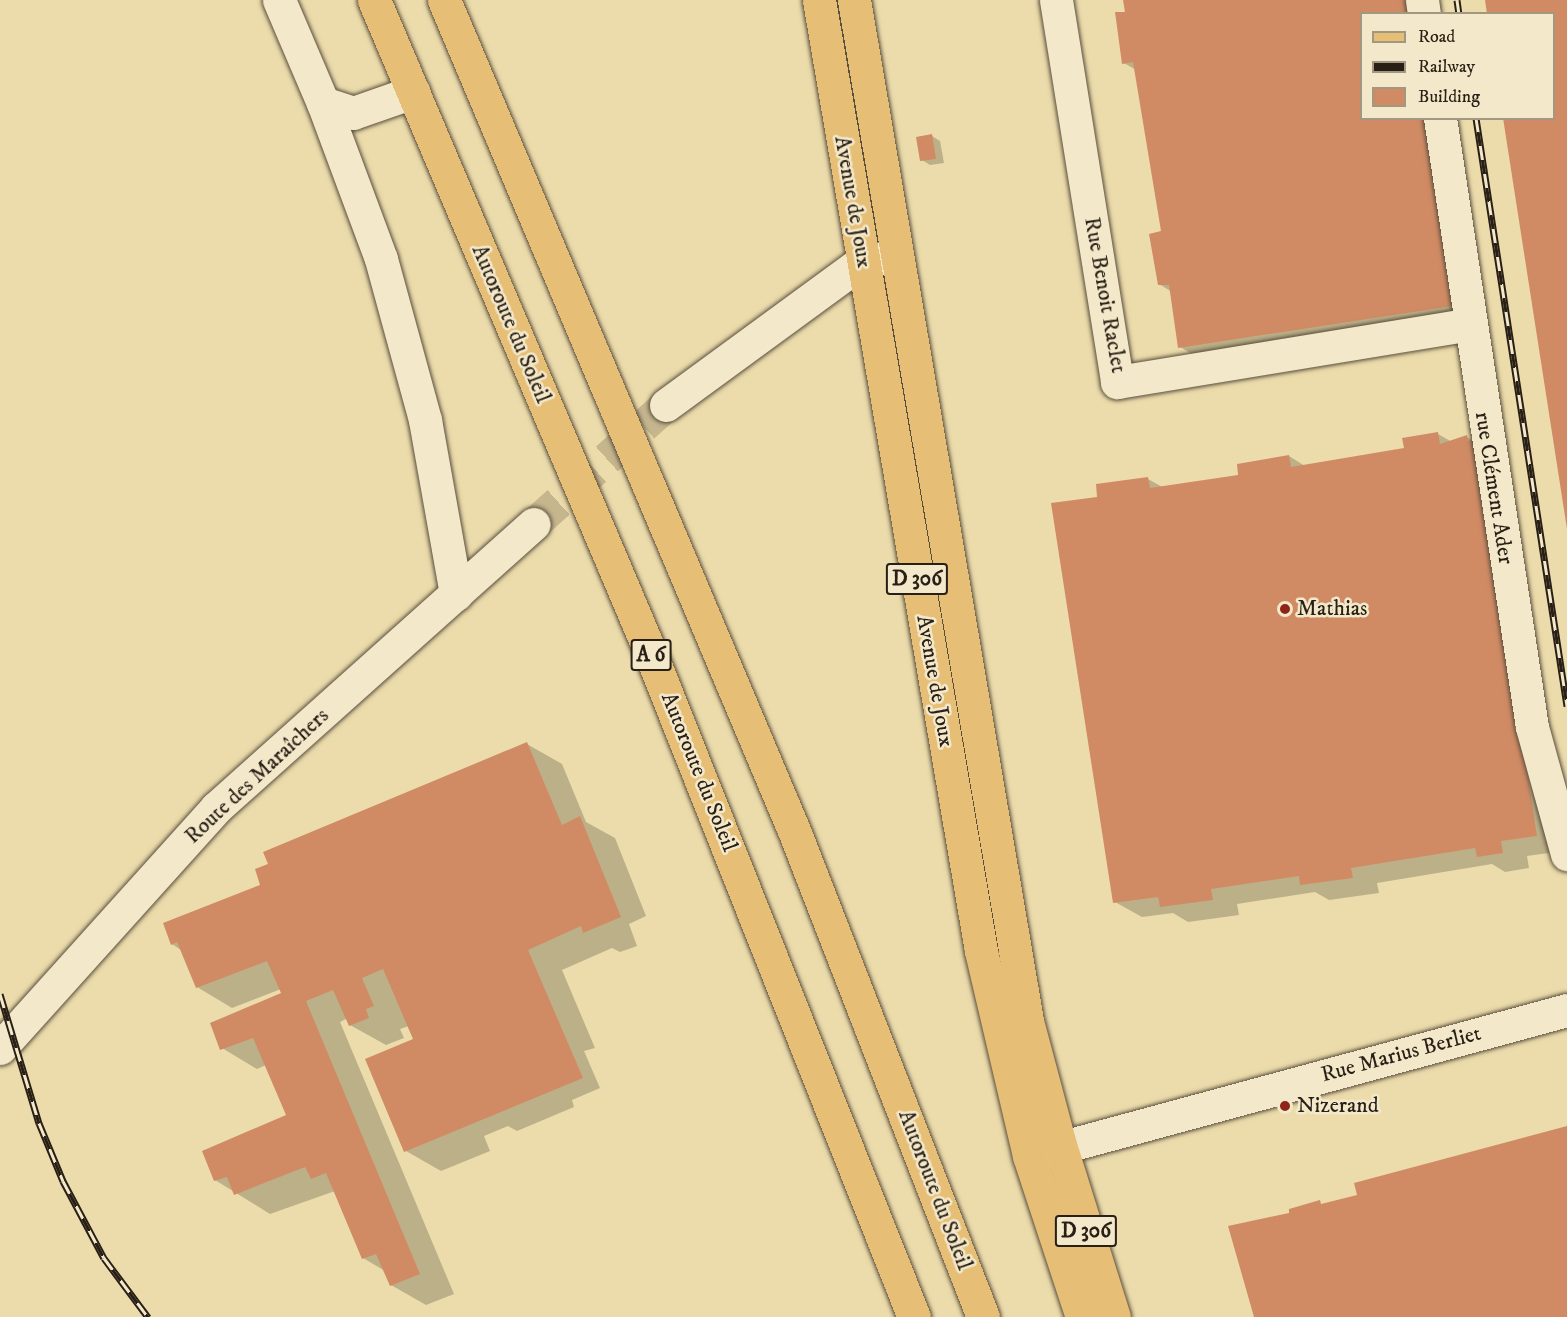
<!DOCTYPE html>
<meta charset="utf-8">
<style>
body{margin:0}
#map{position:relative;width:1567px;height:1317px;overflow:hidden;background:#ecdcac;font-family:"IM FELL DW Pica",serif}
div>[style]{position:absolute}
.shadow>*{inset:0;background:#0003}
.building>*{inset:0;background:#d08b65}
.minor-tunnel>*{height:33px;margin-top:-16.5px;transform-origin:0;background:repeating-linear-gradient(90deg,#c5b68e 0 33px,transparent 0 49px)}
.roads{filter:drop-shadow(0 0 2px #594e3c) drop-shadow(0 0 2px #594e3c)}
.minor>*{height:33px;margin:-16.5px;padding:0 16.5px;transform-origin:16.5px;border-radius:16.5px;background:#f3e8c9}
.major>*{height:33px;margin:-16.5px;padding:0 16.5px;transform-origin:16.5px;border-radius:16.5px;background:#e6be76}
.highway>*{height:33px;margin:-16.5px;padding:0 16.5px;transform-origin:16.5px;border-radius:16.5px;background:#e6be76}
.rail>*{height:7px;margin-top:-3.5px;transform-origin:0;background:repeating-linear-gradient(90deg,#f3e8c9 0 14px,#281f16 0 28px);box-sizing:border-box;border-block:2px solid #281f16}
.dots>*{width:16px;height:16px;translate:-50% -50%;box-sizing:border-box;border:3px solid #f3e8c9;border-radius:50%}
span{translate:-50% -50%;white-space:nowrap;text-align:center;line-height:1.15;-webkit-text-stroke:5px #f3e8c9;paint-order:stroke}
.shield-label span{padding:2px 4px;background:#f3e8c9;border:2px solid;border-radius:4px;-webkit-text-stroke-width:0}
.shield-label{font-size:21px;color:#281f16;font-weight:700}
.street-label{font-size:22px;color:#281f16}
.poi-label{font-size:22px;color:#281f16}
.left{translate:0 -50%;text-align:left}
.legend{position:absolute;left:1360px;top:12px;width:195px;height:108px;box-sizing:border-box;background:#f3e8c9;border:2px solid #a29881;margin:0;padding:8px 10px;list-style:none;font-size:18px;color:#281f16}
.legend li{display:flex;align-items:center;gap:12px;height:30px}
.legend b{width:30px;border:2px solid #a29881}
</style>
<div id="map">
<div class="shadow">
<div style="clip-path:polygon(1125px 0,1362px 14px,1362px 118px,1485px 318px,1215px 367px,1180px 347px,1172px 292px,1159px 284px,1163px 232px,1136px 70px,1124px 63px)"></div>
<div style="clip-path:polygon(1486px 0,1567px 0,1567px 518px,1554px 14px)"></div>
<div style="clip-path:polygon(932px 136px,940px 141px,944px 163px,930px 165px,922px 160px)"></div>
<div style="clip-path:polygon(1438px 434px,1452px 442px,1467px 437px,1474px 441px,1563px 851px,1527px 856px,1529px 868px,1505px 872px,1492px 864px,1377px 883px,1379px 893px,1329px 900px,1315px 892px,1237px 904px,1239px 915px,1188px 922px,1173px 913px,1142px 917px,1115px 902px,1099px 499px,1148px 479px,1164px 488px,1240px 476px,1289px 456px,1305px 466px,1406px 450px)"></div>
<div style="clip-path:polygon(527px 744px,562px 764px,586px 822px,615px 838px,646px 916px,629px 924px,637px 946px,620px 952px,612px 948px,562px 970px,595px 1048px,584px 1051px,600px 1088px,572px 1100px,574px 1107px,517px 1131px,508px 1126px,484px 1136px,490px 1151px,441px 1171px,406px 1151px,415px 1040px,409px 1026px,400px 1029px,404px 1038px,386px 1045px,350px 1025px,348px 1018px,340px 1022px,454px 1294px,426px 1305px,391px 1285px,385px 1271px,363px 1258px,335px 1191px,270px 1214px,215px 1180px,288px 1116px,266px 1065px,257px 1069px,222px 1048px,283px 994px,281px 989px,232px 1008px,197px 987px,181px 950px,172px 944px,262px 886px)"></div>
</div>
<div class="building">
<div style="clip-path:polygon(1123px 0,1411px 0,1413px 14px,1362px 14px,1362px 118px,1429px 118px,1459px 305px,1178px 348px,1169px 285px,1158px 285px,1149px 234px,1161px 231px,1133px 62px,1122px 64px,1115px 12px,1125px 12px)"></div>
<div style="clip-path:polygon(1485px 0,1567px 0,1567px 529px,1503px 118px,1554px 118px,1554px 14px,1487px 14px)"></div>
<div style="clip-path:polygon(932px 134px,936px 159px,920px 161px,916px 137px)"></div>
<div style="clip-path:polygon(1438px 432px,1440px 444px,1467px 435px,1468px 441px,1476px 439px,1537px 836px,1501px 841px,1503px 853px,1477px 857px,1475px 848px,1351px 868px,1353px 878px,1300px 885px,1299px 876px,1211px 889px,1213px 900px,1160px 907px,1158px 897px,1113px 903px,1051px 503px,1097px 497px,1096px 484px,1148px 477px,1150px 488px,1238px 475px,1237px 464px,1289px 455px,1291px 467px,1404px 448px,1402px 438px)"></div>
<div style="clip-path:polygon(527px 742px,562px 825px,580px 816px,621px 917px,583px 933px,581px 926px,528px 950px,583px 1078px,404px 1152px,365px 1059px,413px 1039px,383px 969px,362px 978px,374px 1006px,366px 1009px,369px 1018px,349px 1026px,333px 990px,306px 1001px,420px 1274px,390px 1286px,376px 1254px,362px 1259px,326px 1173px,311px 1179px,305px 1167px,234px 1195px,227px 1177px,214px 1181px,202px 1151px,286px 1115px,253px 1038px,220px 1050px,210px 1023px,281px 993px,267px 961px,196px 988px,177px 942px,171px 945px,163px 923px,260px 885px,255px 869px,268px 864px,263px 852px)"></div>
<div style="clip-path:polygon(1567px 1126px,1567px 1317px,1254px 1317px,1228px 1226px,1289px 1213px,1289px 1209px,1320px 1200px,1321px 1204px,1357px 1195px,1354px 1183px)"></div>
</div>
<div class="minor-tunnel">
<div style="left:534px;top:524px;width:178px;rotate:-42deg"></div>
</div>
<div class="roads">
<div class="minor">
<div style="left:279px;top:0;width:112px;rotate:66.9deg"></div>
<div style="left:323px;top:103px;width:166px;rotate:69.6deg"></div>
<div style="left:381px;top:259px;width:167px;rotate:74.7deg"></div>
<div style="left:425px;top:420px;width:177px;rotate:79.9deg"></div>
<div style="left:1056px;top:0;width:387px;rotate:80.9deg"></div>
<div style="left:1117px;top:382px;width:358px;rotate:-9.3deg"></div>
<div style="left:1422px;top:0;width:14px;rotate:82deg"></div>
<div style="left:323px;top:103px;width:32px;rotate:18deg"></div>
<div style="left:353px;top:113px;width:64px;rotate:-19.3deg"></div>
<div style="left:1440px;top:118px;width:616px;rotate:81.41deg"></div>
<div style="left:1532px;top:727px;width:132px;rotate:74.6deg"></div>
<div style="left:666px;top:405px;width:244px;rotate:-36.2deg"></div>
<div style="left:863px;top:261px;width:26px;rotate:-9deg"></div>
<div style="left:0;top:1048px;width:323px;rotate:-48deg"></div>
<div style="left:216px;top:808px;width:426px;rotate:-41.8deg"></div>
<div style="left:1033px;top:1155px;width:553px;rotate:-15.19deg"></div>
</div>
<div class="major">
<div style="left:819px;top:0;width:965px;rotate:80.33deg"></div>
<div style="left:981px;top:951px;width:211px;rotate:76.8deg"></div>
<div style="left:1029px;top:1156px;width:169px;rotate:71.8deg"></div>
<div style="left:854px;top:0;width:1036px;rotate:80.38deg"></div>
<div style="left:1027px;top:1021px;width:128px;rotate:75.1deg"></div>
<div style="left:1060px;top:1145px;width:180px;rotate:72.6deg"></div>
</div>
<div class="highway">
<div style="left:374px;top:0;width:697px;rotate:67.04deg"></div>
<div style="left:646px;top:642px;width:726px;rotate:68.35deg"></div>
<div style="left:444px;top:0;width:904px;rotate:67.15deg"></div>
<div style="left:795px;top:833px;width:519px;rotate:68.77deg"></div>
</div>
</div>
<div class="rail">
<div style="left:1457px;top:0;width:14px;rotate:82deg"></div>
<div style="left:1476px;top:118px;width:595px;rotate:81.2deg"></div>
<div style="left:0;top:994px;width:135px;rotate:73.2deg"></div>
<div style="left:39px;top:1123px;width:63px;rotate:67.5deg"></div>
<div style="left:63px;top:1181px;width:87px;rotate:62deg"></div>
<div style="left:104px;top:1258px;width:74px;rotate:53.3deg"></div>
</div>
<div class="dots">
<div style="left:1285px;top:609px;background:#8f2418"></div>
<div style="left:1285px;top:1106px;background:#8f2418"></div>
</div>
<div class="shield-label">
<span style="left:917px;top:579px">D 306</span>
<span style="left:651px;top:655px">A 6</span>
<span style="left:1086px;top:1231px">D 306</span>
</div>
<div class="street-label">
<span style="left:853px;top:202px;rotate:80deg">Avenue de Joux</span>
<span style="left:1105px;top:295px;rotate:80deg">Rue Benoit Raclet</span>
<span style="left:511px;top:324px;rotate:67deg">Autoroute du Soleil</span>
<span style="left:1494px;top:488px;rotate:81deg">rue Clément Ader</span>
<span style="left:935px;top:681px;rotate:80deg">Avenue de Joux</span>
<span style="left:699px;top:772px;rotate:68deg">Autoroute du Soleil</span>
<span style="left:257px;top:776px;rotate:-43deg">Route des Maraîchers</span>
<span style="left:1401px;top:1054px;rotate:-15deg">Rue Marius Berliet</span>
<span style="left:935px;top:1190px;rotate:69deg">Autoroute du Soleil</span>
</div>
<div class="poi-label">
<span class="left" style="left:1297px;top:609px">Mathias</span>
<span class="left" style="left:1297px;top:1106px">Nizerand</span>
</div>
<ul class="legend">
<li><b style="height:8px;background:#e6be76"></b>Road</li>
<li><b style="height:8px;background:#281f16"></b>Railway</li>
<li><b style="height:16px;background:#d08b65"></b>Building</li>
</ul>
</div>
